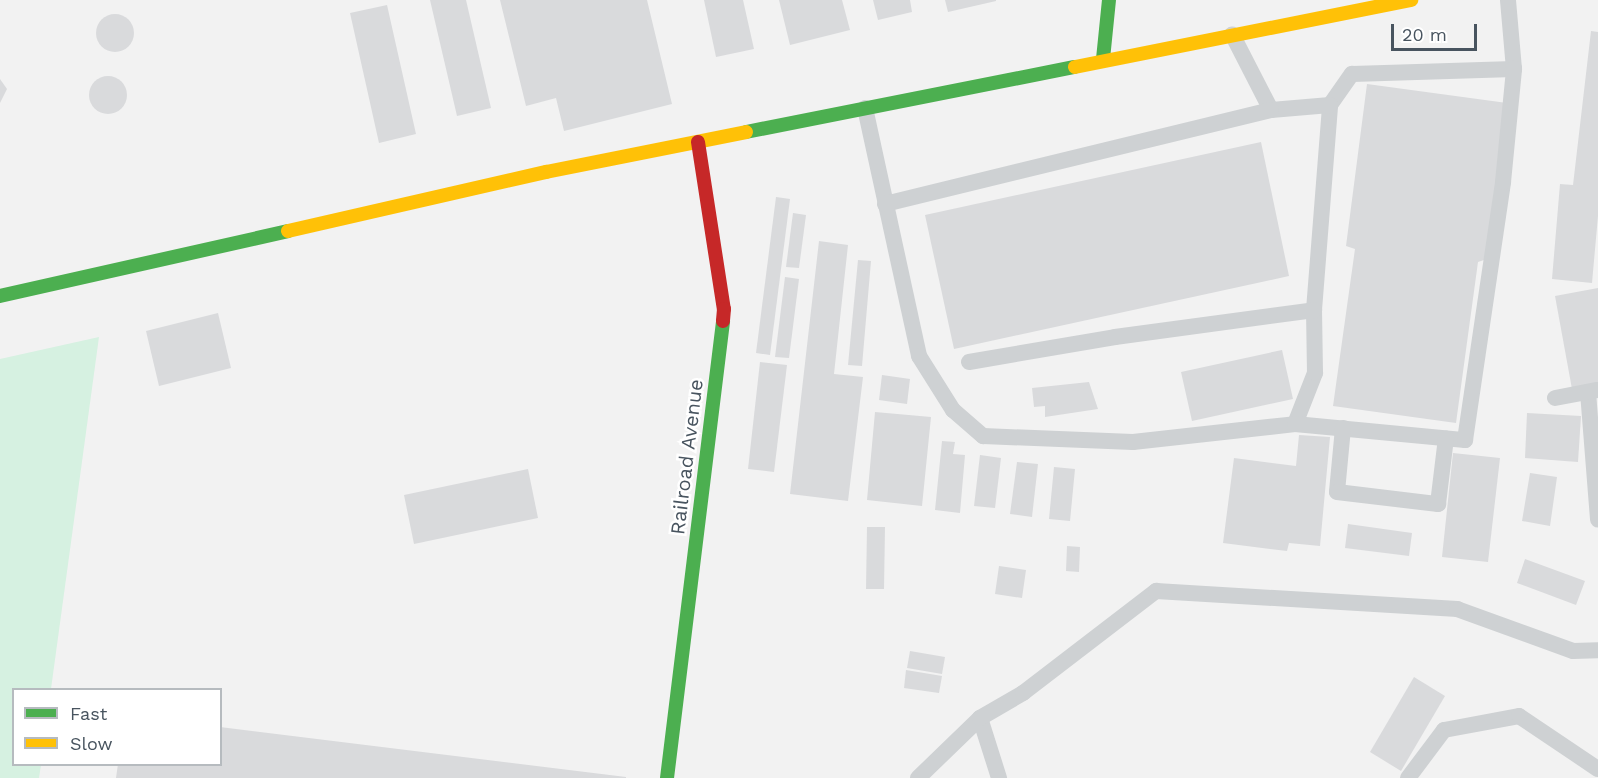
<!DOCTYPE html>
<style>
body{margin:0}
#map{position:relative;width:1598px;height:778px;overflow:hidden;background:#f2f2f2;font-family:"Work Sans",sans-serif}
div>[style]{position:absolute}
.green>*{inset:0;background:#d6f1e1}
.building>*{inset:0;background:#d9dadc}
.round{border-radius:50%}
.lane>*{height:16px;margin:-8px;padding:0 8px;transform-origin:8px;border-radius:8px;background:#ced1d3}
.fast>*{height:14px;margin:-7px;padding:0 7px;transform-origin:7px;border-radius:7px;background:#4caf50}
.slow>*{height:14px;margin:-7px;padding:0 7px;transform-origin:7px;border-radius:7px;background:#ffc107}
.jam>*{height:14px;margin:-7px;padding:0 7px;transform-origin:7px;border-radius:7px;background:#c62828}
span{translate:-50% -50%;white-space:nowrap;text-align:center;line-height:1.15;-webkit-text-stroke:5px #fff;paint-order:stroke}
.street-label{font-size:20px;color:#48545f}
.legend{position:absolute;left:12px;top:688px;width:210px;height:78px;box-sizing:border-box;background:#fff;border:2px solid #b6bbbf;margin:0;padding:8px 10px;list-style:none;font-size:18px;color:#48545f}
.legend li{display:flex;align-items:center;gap:12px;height:30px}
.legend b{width:30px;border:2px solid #b6bbbf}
.scale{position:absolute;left:1391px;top:24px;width:86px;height:27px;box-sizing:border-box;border:3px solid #48545f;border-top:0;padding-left:8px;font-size:18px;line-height:21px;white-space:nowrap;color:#48545f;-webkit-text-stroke:4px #fff;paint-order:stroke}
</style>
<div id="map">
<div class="green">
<div style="clip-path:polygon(99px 337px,51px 689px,14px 690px,14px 764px,41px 765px,39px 778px,0 778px,0 359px)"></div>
</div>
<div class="building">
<div style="clip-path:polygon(430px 0,466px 0,491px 108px,457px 116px)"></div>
<div style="clip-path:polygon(500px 0,647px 0,672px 104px,564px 131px,556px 98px,526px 106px)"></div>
<div style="clip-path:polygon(704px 0,743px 0,754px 49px,716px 57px)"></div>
<div style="clip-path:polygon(779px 0,842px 0,850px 30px,790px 45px)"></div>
<div style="clip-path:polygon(873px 0,910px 0,912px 12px,878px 20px)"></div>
<div style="clip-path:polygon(945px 0,996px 0,996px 1px,948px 12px)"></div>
<div style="clip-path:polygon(387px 5px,416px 134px,379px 143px,350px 13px)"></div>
<div class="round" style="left:96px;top:14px;width:38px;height:38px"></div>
<div style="clip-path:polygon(1591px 31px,1598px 32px,1598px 216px,1592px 283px,1552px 279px,1560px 184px,1573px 185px)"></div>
<div class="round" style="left:89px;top:76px;width:38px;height:38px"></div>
<div style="clip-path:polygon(0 79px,7px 89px,0 103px)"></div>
<div style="clip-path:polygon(1367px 84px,1507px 103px,1487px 259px,1478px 262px,1456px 423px,1333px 406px,1355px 249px,1346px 246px)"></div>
<div style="clip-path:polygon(1261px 142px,1289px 276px,954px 349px,925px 215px)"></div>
<div style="clip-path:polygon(776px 197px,790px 199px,770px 355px,756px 353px)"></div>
<div style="clip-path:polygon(793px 213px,806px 215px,799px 268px,786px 267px)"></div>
<div style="clip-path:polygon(819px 241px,848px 245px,834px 374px,863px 377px,848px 501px,790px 494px)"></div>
<div style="clip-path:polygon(858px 260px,871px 261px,862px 366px,848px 365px)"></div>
<div style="clip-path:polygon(785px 277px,799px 279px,789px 358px,775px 357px)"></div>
<div style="clip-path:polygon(1598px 288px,1598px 385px,1572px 389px,1555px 296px)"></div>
<div style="clip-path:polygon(218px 313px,231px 368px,159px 386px,146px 331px)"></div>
<div style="clip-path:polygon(1282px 350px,1293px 399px,1192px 421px,1181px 372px)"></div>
<div style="clip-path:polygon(760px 362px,787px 365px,774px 472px,748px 469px)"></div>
<div style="clip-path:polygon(882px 375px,910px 379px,907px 404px,879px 400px)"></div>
<div style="clip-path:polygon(1089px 382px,1098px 409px,1045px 417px,1045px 406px,1034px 407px,1032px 388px)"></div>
<div style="clip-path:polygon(875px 412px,931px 417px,922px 506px,867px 500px)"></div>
<div style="clip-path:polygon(1527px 413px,1581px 416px,1578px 462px,1525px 458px)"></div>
<div style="clip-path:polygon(1299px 435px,1330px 437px,1320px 546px,1289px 543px,1287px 551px,1223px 543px,1234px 458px,1296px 466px)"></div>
<div style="clip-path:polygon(942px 441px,955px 442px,953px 454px,965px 455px,960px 513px,935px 510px)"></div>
<div style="clip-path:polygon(1453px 453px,1500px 458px,1488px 562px,1442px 557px)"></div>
<div style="clip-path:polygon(980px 455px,1001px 458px,995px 508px,974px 506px)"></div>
<div style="clip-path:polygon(1017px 462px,1038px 464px,1032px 517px,1010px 514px)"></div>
<div style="clip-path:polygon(1054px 467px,1075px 469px,1070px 521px,1049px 519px)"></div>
<div style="clip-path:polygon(528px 469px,538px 518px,414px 544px,404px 495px)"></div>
<div style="clip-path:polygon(1530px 473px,1557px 477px,1550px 526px,1522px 521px)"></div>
<div style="clip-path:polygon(1348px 524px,1412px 533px,1409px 556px,1345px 548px)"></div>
<div style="clip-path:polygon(867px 527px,885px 527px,884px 589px,866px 589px)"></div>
<div style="clip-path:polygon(1067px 546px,1080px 547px,1079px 572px,1066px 571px)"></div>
<div style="clip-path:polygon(1525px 559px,1585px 581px,1576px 605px,1517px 583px)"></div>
<div style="clip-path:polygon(999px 566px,1026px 570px,1022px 598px,995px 594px)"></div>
<div style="clip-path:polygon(910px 651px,945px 657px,942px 674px,907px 668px)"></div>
<div style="clip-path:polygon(906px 670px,942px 676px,939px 693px,904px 688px)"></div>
<div style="clip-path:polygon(1414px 677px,1445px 696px,1401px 771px,1370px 752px)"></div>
<div style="clip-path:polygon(220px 727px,626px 777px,626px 778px,116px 778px,118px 764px,220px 764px)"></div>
</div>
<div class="lane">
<div style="left:1330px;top:105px;width:38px;rotate:-55deg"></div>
<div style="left:1352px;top:74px;width:162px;rotate:-1.8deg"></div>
<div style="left:1514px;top:69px;width:69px;rotate:-95deg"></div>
<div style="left:865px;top:108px;width:254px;rotate:77.7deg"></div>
<div style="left:919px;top:356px;width:64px;rotate:57.8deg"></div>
<div style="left:953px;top:410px;width:40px;rotate:41deg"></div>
<div style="left:983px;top:436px;width:150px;rotate:2.3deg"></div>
<div style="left:1133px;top:442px;width:163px;rotate:-6.3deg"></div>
<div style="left:1295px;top:424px;width:55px;rotate:-68.6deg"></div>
<div style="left:1315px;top:373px;width:63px;rotate:-90.9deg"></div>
<div style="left:1314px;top:310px;width:206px;rotate:-85.5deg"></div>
<div style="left:1330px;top:105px;width:59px;rotate:175.2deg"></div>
<div style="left:1271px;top:110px;width:85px;rotate:-117.2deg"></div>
<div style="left:885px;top:204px;width:397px;rotate:-13.7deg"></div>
<div style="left:969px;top:362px;width:148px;rotate:-9.7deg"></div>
<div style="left:1115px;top:337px;width:201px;rotate:-7.7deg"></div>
<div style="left:1588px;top:392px;width:128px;rotate:85.5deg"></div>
<div style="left:1555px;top:398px;width:43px;rotate:-10.8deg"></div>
<div style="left:1295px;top:424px;width:171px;rotate:5.4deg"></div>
<div style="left:1465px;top:440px;width:261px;rotate:-81.6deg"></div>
<div style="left:1503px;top:182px;width:114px;rotate:-84.4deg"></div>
<div style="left:1343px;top:428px;width:64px;rotate:95.4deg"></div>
<div style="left:1337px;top:492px;width:102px;rotate:6.8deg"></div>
<div style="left:1438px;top:504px;width:66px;rotate:-83.1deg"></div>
<div style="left:980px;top:718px;width:63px;rotate:72.4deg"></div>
<div style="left:918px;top:778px;width:86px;rotate:-44.1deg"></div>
<div style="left:980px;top:718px;width:50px;rotate:-30.2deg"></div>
<div style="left:1023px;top:693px;width:168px;rotate:-37.5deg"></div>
<div style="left:1156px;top:591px;width:302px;rotate:3.4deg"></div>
<div style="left:1457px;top:609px;width:123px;rotate:19.9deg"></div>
<div style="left:1573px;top:651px;width:25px;rotate:-2deg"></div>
<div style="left:1408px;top:778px;width:60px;rotate:-53.1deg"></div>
<div style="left:1444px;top:730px;width:76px;rotate:-10.6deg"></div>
<div style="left:1519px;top:716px;width:95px;rotate:33.9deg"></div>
</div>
<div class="fast">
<div style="left:1103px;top:59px;width:59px;rotate:-84.2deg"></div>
<div style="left:746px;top:132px;width:335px;rotate:-11.2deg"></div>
<div style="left:0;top:296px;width:295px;rotate:-12.7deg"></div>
<div style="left:667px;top:778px;width:460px;rotate:-83deg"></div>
</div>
<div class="slow">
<div style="left:1075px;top:67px;width:343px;rotate:-11.3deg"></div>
<div style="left:288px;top:231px;width:265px;rotate:-12.9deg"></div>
<div style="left:546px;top:172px;width:204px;rotate:-11.3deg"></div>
</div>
<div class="jam">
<div style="left:698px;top:142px;width:169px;rotate:81.2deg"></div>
<div style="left:724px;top:309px;width:12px;rotate:95deg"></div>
</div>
<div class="street-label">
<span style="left:687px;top:457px;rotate:-83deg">Railroad Avenue</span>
</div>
<ul class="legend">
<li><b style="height:8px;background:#4caf50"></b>Fast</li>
<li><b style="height:8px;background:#ffc107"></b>Slow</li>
</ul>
<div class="scale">20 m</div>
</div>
